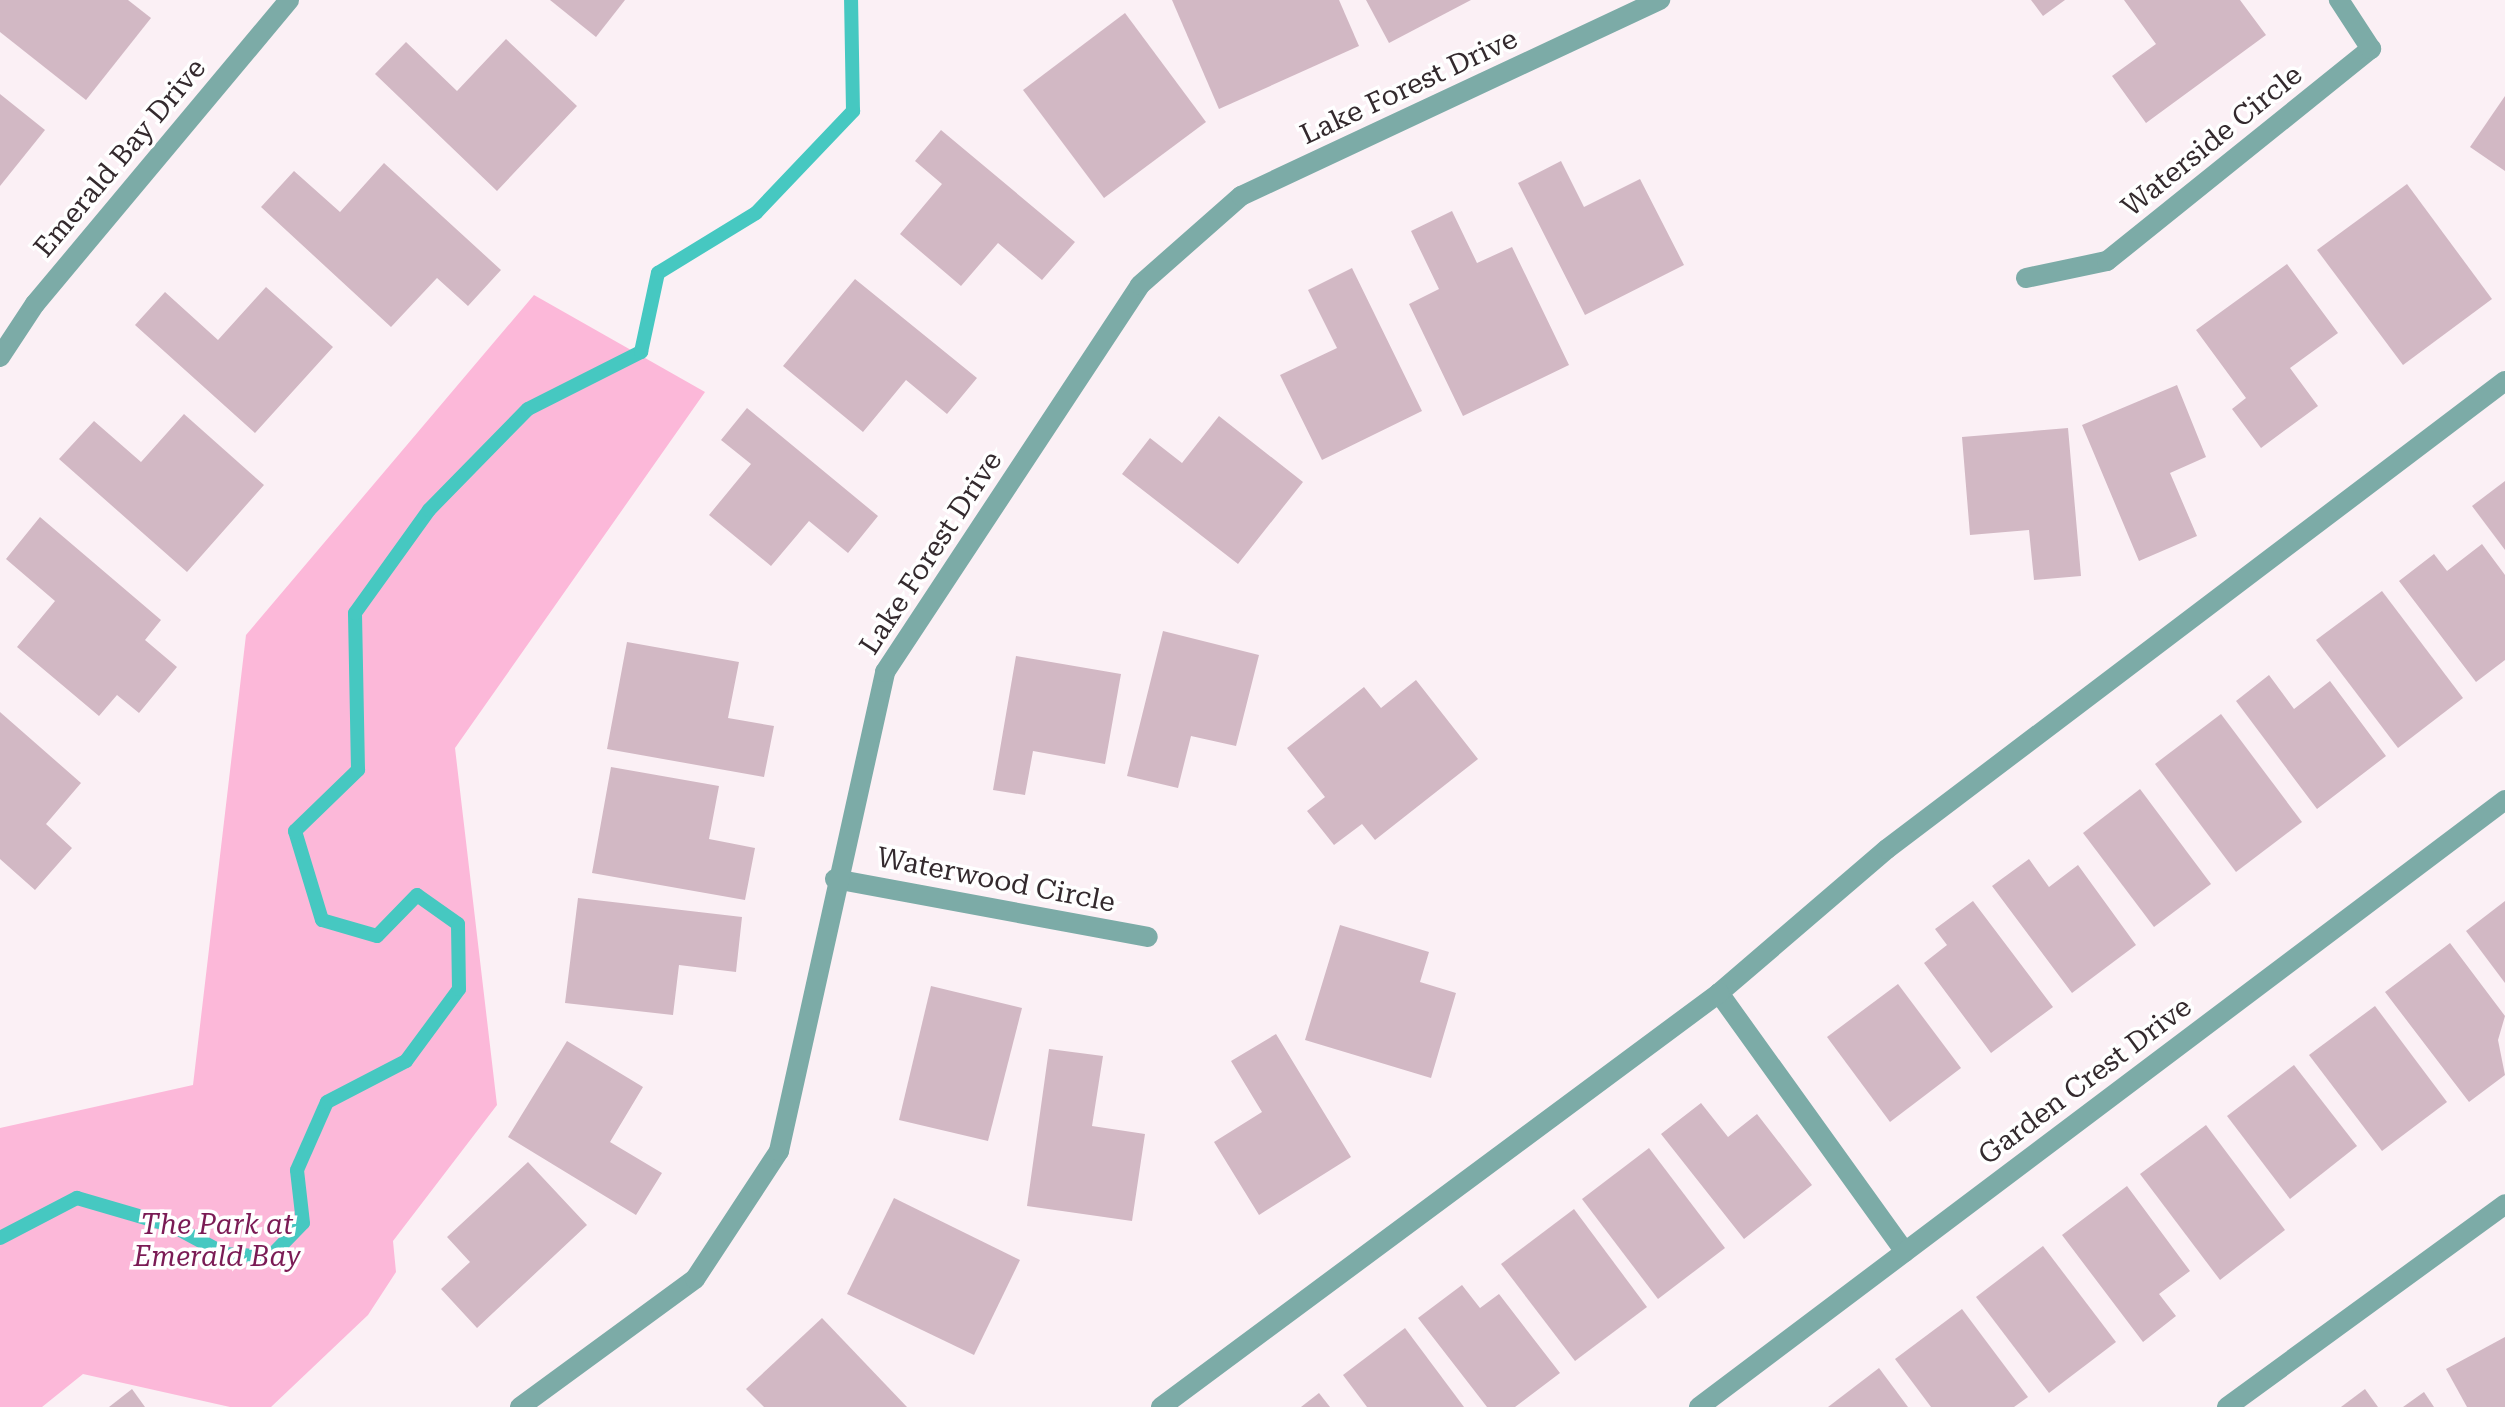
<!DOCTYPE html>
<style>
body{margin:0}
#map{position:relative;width:2505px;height:1407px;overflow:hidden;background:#fbf0f5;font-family:"Roboto Serif",serif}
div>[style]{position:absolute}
.green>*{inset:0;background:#fcb8d9}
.stream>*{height:14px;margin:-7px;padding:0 7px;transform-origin:7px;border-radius:7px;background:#46c8c1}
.building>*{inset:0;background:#d2b8c4}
.service>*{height:20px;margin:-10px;padding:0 10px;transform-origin:10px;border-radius:10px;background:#7caba7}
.minor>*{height:20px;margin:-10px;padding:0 10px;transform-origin:10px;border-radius:10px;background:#7caba7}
span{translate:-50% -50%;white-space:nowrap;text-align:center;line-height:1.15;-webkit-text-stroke:7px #fff;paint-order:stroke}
.street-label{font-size:28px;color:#342a2e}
.park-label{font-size:28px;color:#7b1b55;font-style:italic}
</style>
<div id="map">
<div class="green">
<div style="clip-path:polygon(534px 295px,705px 392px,455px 748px,497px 1105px,393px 1241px,396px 1272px,368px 1315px,271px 1407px,230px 1407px,83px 1374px,42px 1407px,0 1407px,0 1128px,193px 1085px,246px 635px)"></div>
</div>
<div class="stream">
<div style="left:0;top:1238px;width:87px;rotate:-27.5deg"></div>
<div style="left:77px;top:1198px;width:100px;rotate:16.3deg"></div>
<div style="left:173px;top:1226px;width:59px;rotate:28.3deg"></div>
<div style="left:225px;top:1254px;width:45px;rotate:3.8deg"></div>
<div style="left:270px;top:1257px;width:47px;rotate:-45.9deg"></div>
<div style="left:303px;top:1223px;width:53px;rotate:-96.5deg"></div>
<div style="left:297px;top:1170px;width:74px;rotate:-66.2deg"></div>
<div style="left:327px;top:1102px;width:89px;rotate:-27.4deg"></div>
<div style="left:406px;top:1061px;width:89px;rotate:-53.6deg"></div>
<div style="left:459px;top:989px;width:65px;rotate:-90.9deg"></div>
<div style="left:458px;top:924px;width:50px;rotate:-144.7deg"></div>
<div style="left:417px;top:895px;width:57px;rotate:134.3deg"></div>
<div style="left:377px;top:936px;width:57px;rotate:-163.8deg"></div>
<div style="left:322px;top:920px;width:93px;rotate:-106.9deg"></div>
<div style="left:295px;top:831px;width:88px;rotate:-44.1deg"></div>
<div style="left:358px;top:770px;width:157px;rotate:-91.1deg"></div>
<div style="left:355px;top:613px;width:127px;rotate:-54.3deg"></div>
<div style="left:429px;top:510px;width:141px;rotate:-45.6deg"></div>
<div style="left:528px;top:409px;width:127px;rotate:-26.8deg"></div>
<div style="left:641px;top:352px;width:81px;rotate:-77.9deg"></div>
<div style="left:658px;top:273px;width:115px;rotate:-31.5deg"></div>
<div style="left:756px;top:213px;width:141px;rotate:-46.4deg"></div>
<div style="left:853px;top:111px;width:111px;rotate:-91deg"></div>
</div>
<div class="building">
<div style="clip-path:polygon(0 0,128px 0,151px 18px,86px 100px,0 32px)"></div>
<div style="clip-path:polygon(550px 0,625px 0,596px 37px)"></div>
<div style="clip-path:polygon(1172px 0,1339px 0,1359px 46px,1219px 109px)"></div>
<div style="clip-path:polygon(1366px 0,1471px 0,1389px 43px)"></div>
<div style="clip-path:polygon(2031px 0,2065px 0,2043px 16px)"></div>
<div style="clip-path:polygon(2124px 0,2240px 0,2266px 35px,2146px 123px,2112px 76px,2156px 44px)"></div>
<div style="clip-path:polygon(1125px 13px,1206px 122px,1104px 198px,1023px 90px)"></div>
<div style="clip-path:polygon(506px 39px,577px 106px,497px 191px,375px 74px,406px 42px,457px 91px)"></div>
<div style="clip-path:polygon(0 94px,45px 130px,0 186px)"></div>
<div style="clip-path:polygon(2505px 96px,2505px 171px,2470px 147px)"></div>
<div style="clip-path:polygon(941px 130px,1075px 242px,1042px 280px,998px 243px,961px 286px,900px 234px,942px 184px,915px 161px)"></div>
<div style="clip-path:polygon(1561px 161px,1584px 207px,1640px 179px,1684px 265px,1585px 315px,1518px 183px)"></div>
<div style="clip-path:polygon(384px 163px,501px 270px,468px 306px,437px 278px,391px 327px,261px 207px,294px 171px,340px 212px)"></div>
<div style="clip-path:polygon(2407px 184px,2492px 299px,2403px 365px,2317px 250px)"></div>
<div style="clip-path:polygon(1452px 211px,1477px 263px,1512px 247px,1569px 365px,1463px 416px,1409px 304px,1439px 289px,1411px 231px)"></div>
<div style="clip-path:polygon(2287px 264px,2338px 333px,2290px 368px,2318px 406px,2261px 448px,2232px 409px,2246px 398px,2196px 330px)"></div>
<div style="clip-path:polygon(1352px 268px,1422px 411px,1322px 460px,1280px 375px,1337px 348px,1308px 290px)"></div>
<div style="clip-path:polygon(855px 279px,977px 378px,947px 414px,906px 380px,863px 432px,783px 366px)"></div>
<div style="clip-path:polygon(266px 287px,333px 347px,255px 433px,135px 325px,165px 292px,218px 340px)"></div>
<div style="clip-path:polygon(2177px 385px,2206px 457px,2170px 473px,2197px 536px,2139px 561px,2082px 425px)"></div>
<div style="clip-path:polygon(747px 408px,878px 516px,848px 553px,809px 521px,771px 566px,709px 515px,751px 464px,721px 440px)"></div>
<div style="clip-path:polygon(184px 414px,264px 485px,187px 572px,59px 459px,94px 421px,141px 462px)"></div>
<div style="clip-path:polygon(1219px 416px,1303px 482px,1238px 564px,1122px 474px,1150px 438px,1182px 463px)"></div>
<div style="clip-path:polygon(2068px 428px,2081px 576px,2034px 580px,2029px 530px,1970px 535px,1962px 437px)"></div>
<div style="clip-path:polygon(2505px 481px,2505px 550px,2472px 506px)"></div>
<div style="clip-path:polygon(40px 517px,161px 620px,145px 640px,177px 667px,139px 713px,117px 695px,99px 716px,17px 647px,55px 601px,6px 559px)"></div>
<div style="clip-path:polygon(2482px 544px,2505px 575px,2505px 660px,2476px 682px,2399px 581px,2434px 554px,2447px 571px)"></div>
<div style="clip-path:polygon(2382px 591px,2463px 698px,2398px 748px,2316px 640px)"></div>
<div style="clip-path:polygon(1163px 631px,1259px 655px,1236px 746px,1191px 736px,1178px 788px,1127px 776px)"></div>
<div style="clip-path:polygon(627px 642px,739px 662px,728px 718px,774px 726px,764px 777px,607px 749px)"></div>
<div style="clip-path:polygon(1016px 656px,1121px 674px,1105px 764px,1033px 751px,1025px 795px,993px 790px)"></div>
<div style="clip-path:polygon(2269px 675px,2294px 709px,2330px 681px,2386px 756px,2317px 809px,2236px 701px)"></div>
<div style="clip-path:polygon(1416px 680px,1478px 759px,1375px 840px,1362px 824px,1334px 845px,1307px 811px,1325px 797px,1287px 748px,1364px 687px,1381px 708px)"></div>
<div style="clip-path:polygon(0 712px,81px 783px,46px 824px,72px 848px,35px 890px,0 859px)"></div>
<div style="clip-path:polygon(2221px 714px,2302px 822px,2236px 872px,2155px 764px)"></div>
<div style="clip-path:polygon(611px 767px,719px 786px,709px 839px,755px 848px,745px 900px,592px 873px)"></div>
<div style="clip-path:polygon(2140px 789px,2211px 884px,2154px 927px,2083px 833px)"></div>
<div style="clip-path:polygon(2029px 859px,2049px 887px,2078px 865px,2136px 945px,2072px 993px,1992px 886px)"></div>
<div style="clip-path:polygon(578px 898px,742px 917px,736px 972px,679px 965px,673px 1015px,565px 1003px)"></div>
<div style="clip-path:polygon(1973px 901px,2053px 1007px,1991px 1053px,1924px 963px,1947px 945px,1935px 929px)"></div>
<div style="clip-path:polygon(2505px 901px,2505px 983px,2466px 931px)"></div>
<div style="clip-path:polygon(1340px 925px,1429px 952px,1420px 982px,1456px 993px,1431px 1078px,1305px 1040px)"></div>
<div style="clip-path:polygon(2450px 943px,2505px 1016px,2498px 1040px,2505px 1075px,2469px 1102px,2385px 992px)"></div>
<div style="clip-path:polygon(1898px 984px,1961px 1068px,1890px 1122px,1827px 1037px)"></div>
<div style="clip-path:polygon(931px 986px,1022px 1008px,988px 1141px,899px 1120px)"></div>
<div style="clip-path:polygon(2375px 1006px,2447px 1102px,2382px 1151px,2309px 1055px)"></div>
<div style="clip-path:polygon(1276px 1034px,1351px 1157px,1259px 1215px,1214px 1142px,1262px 1112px,1231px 1061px)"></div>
<div style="clip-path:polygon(567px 1041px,643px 1087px,610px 1142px,662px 1173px,636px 1215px,508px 1137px)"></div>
<div style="clip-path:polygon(1049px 1049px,1103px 1056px,1092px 1126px,1145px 1134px,1132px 1221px,1027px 1206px)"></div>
<div style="clip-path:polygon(2294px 1065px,2357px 1146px,2290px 1199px,2227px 1116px)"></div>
<div style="clip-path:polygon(1701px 1103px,1728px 1137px,1757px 1114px,1812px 1185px,1744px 1239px,1661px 1134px)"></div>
<div style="clip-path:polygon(2206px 1125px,2285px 1230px,2220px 1280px,2140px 1174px)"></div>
<div style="clip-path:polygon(1649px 1148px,1725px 1248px,1658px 1299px,1582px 1199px)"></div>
<div style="clip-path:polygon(528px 1162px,587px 1225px,477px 1328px,441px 1289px,470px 1262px,447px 1237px)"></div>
<div style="clip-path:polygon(2127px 1186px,2190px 1271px,2159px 1294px,2176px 1316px,2143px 1342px,2062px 1235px)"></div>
<div style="clip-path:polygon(894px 1198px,1020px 1260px,974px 1355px,847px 1294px)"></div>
<div style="clip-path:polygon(1574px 1209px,1647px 1307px,1575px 1361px,1501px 1264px)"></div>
<div style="clip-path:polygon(2043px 1246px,2116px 1342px,2049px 1393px,1976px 1297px)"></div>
<div style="clip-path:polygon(1462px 1285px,1480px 1308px,1499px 1294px,1560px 1373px,1515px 1407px,1487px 1407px,1418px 1318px)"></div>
<div style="clip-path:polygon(1962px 1309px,2028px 1397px,2014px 1407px,1931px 1407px,1895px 1359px)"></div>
<div style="clip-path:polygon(822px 1318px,907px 1407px,764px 1407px,746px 1389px)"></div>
<div style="clip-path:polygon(1405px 1328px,1464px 1407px,1367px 1407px,1343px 1375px)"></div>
<div style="clip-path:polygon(2505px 1337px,2505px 1407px,2467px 1407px,2446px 1369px)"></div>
<div style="clip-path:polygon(1879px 1368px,1908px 1407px,1828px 1407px)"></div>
<div style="clip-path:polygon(132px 1389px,145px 1407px,109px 1407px)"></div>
<div style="clip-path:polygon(2365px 1389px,2378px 1407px,2341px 1407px)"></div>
<div style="clip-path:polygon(2424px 1392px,2434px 1407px,2403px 1407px)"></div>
<div style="clip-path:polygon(1319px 1393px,1330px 1407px,1301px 1407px)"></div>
</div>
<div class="service">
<div style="left:1905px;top:1252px;width:319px;rotate:-125.7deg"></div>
<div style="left:1719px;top:993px;width:221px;rotate:-40.6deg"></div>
<div style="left:1887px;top:849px;width:775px;rotate:-37.14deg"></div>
<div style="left:1161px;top:1407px;width:695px;rotate:-36.57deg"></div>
<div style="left:2227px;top:1407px;width:344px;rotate:-36.1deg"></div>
</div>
<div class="minor">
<div style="left:2026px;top:278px;width:83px;rotate:-11.9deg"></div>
<div style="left:2107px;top:261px;width:339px;rotate:-38.8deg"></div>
<div style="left:2371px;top:49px;width:59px;rotate:-123.1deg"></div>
<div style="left:0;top:357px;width:64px;rotate:-56.6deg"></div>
<div style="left:35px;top:304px;width:396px;rotate:-50.1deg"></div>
<div style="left:835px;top:879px;width:318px;rotate:10.5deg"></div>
<div style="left:520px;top:1407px;width:217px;rotate:-36.2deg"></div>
<div style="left:695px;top:1279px;width:153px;rotate:-56.7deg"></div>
<div style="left:779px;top:1151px;width:491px;rotate:-77.5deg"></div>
<div style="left:885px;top:672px;width:463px;rotate:-56.6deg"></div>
<div style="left:1140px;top:285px;width:135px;rotate:-41.4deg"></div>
<div style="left:1241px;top:196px;width:463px;rotate:-25.1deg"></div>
<div style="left:1699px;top:1407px;width:1009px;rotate:-36.98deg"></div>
</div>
<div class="street-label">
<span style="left:1409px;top:87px;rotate:-25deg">Lake Forest Drive</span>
<span style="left:2212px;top:141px;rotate:-39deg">Waterside Circle</span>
<span style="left:120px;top:158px;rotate:-50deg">Emerald Bay Drive</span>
<span style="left:931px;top:553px;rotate:-57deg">Lake Forest Drive</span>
<span style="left:996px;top:880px;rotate:11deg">Waterwood Circle</span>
<span style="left:2085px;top:1081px;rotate:-37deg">Garden Crest Drive</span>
</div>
<div class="park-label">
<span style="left:217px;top:1241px">The Park at<br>Emerald Bay</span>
</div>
</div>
